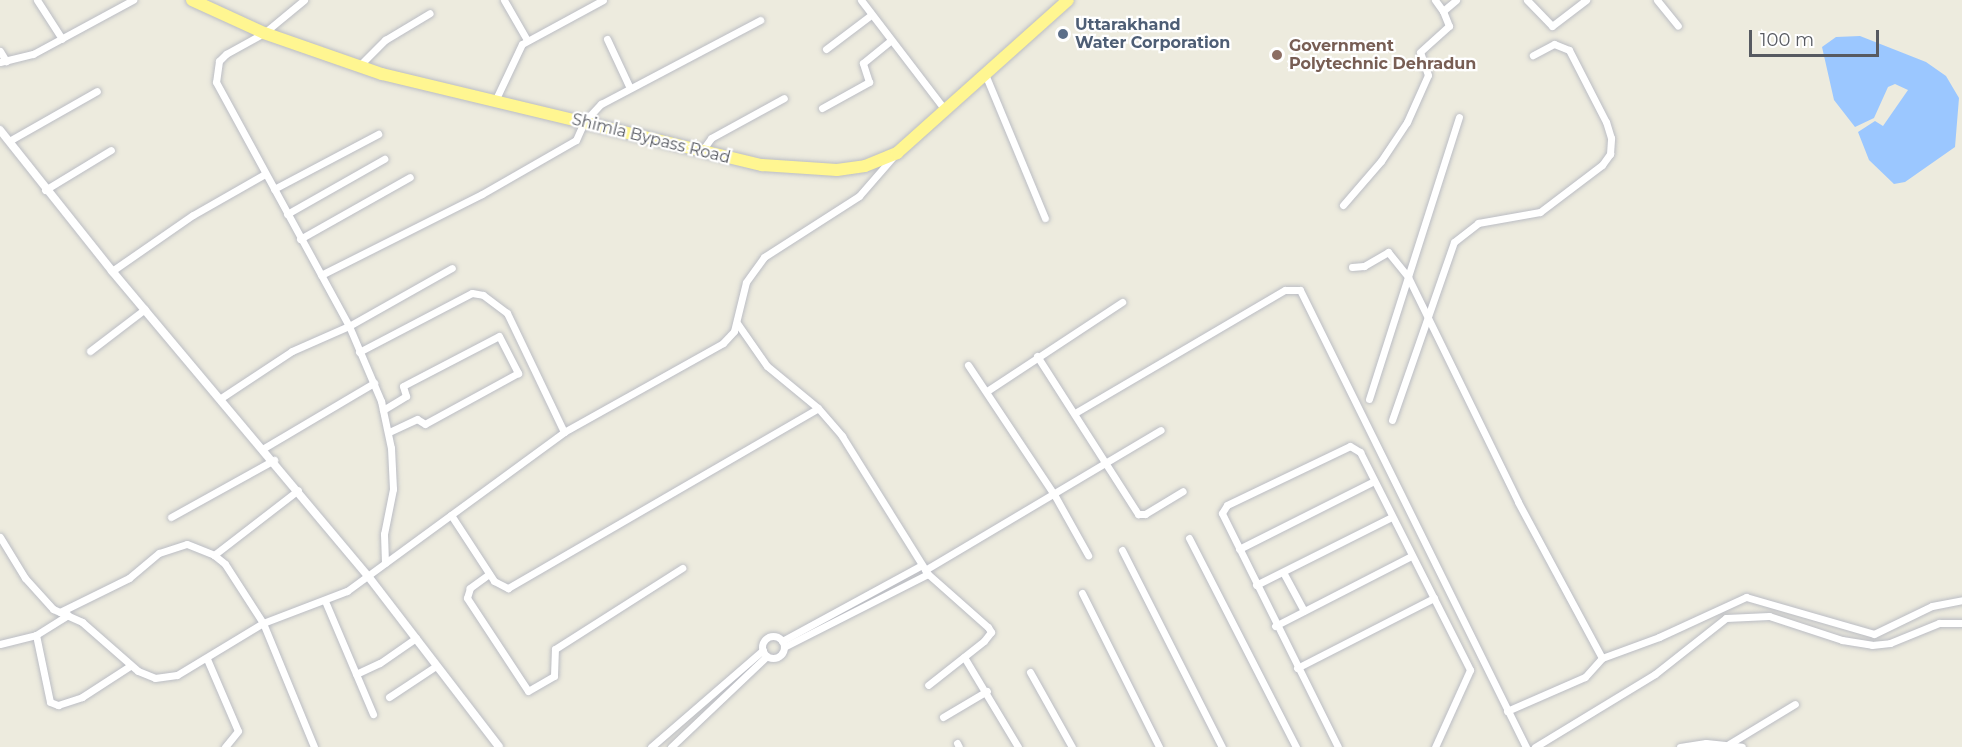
<!DOCTYPE html>
<style>
body{margin:0}
#map{position:relative;width:1962px;height:747px;overflow:hidden;background:#edebde;font-family:Montserrat,sans-serif}
div>[style]{position:absolute}
.water>*{inset:0;background:#9bc7ff}
.roads{filter:drop-shadow(0 0 2px #bbbdc4) drop-shadow(0 0 2px #bbbdc4)}
.minor>*{height:7px;margin:-3.5px;padding:0 3.5px;transform-origin:3.5px;border-radius:3.5px;background:#fff}
.minor>.ring{margin:-3.5px;padding:0;box-sizing:content-box;background:none;border:7px solid #fff;border-radius:50%}
.tertiary>*{height:8px;margin:-4px;padding:0 4px;transform-origin:4px;border-radius:4px;background:#fff}
.trunk>*{height:12px;margin:-6px;padding:0 6px;transform-origin:6px;border-radius:6px;background:#fff691}
.dots>*{width:16px;height:16px;translate:-50% -50%;box-sizing:border-box;border:3px solid #fff;border-radius:50%}
span{translate:-50% -50%;white-space:nowrap;text-align:center;line-height:1.15;-webkit-text-stroke:4.5px #fff;paint-order:stroke}
.service-label{font-size:16px;color:#4e5e75;font-weight:700}
.left{translate:0 -50%;text-align:left}
.education-label{font-size:16px;color:#785e54;font-weight:700}
.street-label{font-size:16px;color:#575a61}
.scale{position:absolute;left:1749px;top:30px;width:130px;height:27px;box-sizing:border-box;border:3px solid #575a61;border-top:0;padding-left:8px;font-size:18px;line-height:21px;white-space:nowrap;color:#575a61;-webkit-text-stroke:4px #fff;paint-order:stroke}
</style>
<div id="map">
<div class="water">
<div style="clip-path:polygon(1860px 36px,1926px 62px,1946px 76px,1959px 98px,1955px 147px,1905px 182px,1894px 184px,1869px 160px,1858px 132px,1875px 121px,1883px 126px,1908px 90px,1895px 84px,1888px 87px,1874px 118px,1855px 127px,1834px 100px,1822px 47px,1836px 37px)"></div>
</div>
<div class="roads">
<div class="minor">
<div style="left:37px;top:0;width:46px;rotate:57.3deg"></div>
<div style="left:304px;top:0;width:52px;rotate:140.5deg"></div>
<div style="left:264px;top:33px;width:43px;rotate:151.1deg"></div>
<div style="left:226px;top:54px;width:10px;rotate:135deg"></div>
<div style="left:219px;top:61px;width:21px;rotate:98deg"></div>
<div style="left:216px;top:82px;width:278px;rotate:61.4deg"></div>
<div style="left:349px;top:326px;width:82px;rotate:66.9deg"></div>
<div style="left:381px;top:401px;width:48px;rotate:78deg"></div>
<div style="left:391px;top:448px;width:41px;rotate:87.2deg"></div>
<div style="left:393px;top:489px;width:46px;rotate:101.3deg"></div>
<div style="left:384px;top:534px;width:29px;rotate:88deg"></div>
<div style="left:504px;top:0;width:46px;rotate:60.1deg"></div>
<div style="left:861px;top:0;width:138px;rotate:52.6deg"></div>
<div style="left:1435px;top:0;width:14px;rotate:54deg"></div>
<div style="left:1443px;top:11px;width:17px;rotate:-40deg"></div>
<div style="left:1527px;top:0;width:36px;rotate:46deg"></div>
<div style="left:1552px;top:26px;width:43px;rotate:-37.4deg"></div>
<div style="left:1657px;top:0;width:33px;rotate:51deg"></div>
<div style="left:607px;top:39px;width:54px;rotate:64.9deg"></div>
<div style="left:826px;top:49px;width:56px;rotate:-37.1deg"></div>
<div style="left:0;top:51px;width:12px;rotate:59deg"></div>
<div style="left:0;top:62px;width:34px;rotate:-14deg"></div>
<div style="left:33px;top:54px;width:114px;rotate:-28.4deg"></div>
<div style="left:359px;top:66px;width:37px;rotate:-45deg"></div>
<div style="left:385px;top:40px;width:52px;rotate:-31deg"></div>
<div style="left:985px;top:74px;width:156px;rotate:67.4deg"></div>
<div style="left:495px;top:101px;width:63px;rotate:-64.7deg"></div>
<div style="left:522px;top:44px;width:92px;rotate:-28.5deg"></div>
<div style="left:822px;top:108px;width:54px;rotate:-29deg"></div>
<div style="left:869px;top:82px;width:20px;rotate:-108deg"></div>
<div style="left:863px;top:63px;width:36px;rotate:-39deg"></div>
<div style="left:9px;top:141px;width:101px;rotate:-29.6deg"></div>
<div style="left:701px;top:152px;width:17px;rotate:-54deg"></div>
<div style="left:711px;top:138px;width:83px;rotate:-28.7deg"></div>
<div style="left:274px;top:189px;width:118px;rotate:-27.9deg"></div>
<div style="left:45px;top:190px;width:77px;rotate:-31.2deg"></div>
<div style="left:1343px;top:205px;width:58px;rotate:-49.2deg"></div>
<div style="left:1381px;top:161px;width:47px;rotate:-56.3deg"></div>
<div style="left:1407px;top:122px;width:51px;rotate:-65.9deg"></div>
<div style="left:1428px;top:75px;width:24px;rotate:-109deg"></div>
<div style="left:1420px;top:52px;width:39px;rotate:-42deg"></div>
<div style="left:1449px;top:26px;width:16px;rotate:-112deg"></div>
<div style="left:287px;top:214px;width:112px;rotate:-29.6deg"></div>
<div style="left:300px;top:239px;width:126px;rotate:-29.4deg"></div>
<div style="left:1352px;top:267px;width:12px;rotate:-5deg"></div>
<div style="left:1364px;top:266px;width:28px;rotate:-30deg"></div>
<div style="left:1388px;top:252px;width:32px;rotate:51deg"></div>
<div style="left:1408px;top:277px;width:250px;rotate:63.9deg"></div>
<div style="left:1518px;top:502px;width:177px;rotate:61.7deg"></div>
<div style="left:1602px;top:658px;width:61px;rotate:-20.2deg"></div>
<div style="left:1659px;top:637px;width:96px;rotate:-24.7deg"></div>
<div style="left:1746px;top:597px;width:133px;rotate:16.1deg"></div>
<div style="left:1874px;top:634px;width:64px;rotate:-25.8deg"></div>
<div style="left:1932px;top:606px;width:31px;rotate:-11deg"></div>
<div style="left:112px;top:271px;width:98px;rotate:-34.7deg"></div>
<div style="left:193px;top:215px;width:83px;rotate:-29.7deg"></div>
<div style="left:321px;top:275px;width:180px;rotate:-26.7deg"></div>
<div style="left:482px;top:194px;width:108px;rotate:-29.9deg"></div>
<div style="left:576px;top:140px;width:20px;rotate:-66deg"></div>
<div style="left:584px;top:122px;width:25px;rotate:-47deg"></div>
<div style="left:601px;top:104px;width:180px;rotate:-27.8deg"></div>
<div style="left:737px;top:323px;width:52px;rotate:55.1deg"></div>
<div style="left:767px;top:366px;width:66px;rotate:39.5deg"></div>
<div style="left:818px;top:408px;width:37px;rotate:49deg"></div>
<div style="left:842px;top:436px;width:163px;rotate:58.1deg"></div>
<div style="left:928px;top:574px;width:80px;rotate:41.5deg"></div>
<div style="left:988px;top:627px;width:6px;rotate:59deg"></div>
<div style="left:991px;top:632px;width:11px;rotate:128deg"></div>
<div style="left:984px;top:641px;width:71px;rotate:141.8deg"></div>
<div style="left:90px;top:351px;width:69px;rotate:-37.4deg"></div>
<div style="left:359px;top:352px;width:127px;rotate:-27.6deg"></div>
<div style="left:472px;top:293px;width:11px;rotate:10deg"></div>
<div style="left:483px;top:295px;width:30px;rotate:37deg"></div>
<div style="left:507px;top:313px;width:132px;rotate:64.4deg"></div>
<div style="left:1037px;top:356px;width:188px;rotate:57.4deg"></div>
<div style="left:1138px;top:514px;width:7px"></div>
<div style="left:1145px;top:514px;width:44px;rotate:-31.2deg"></div>
<div style="left:968px;top:365px;width:157px;rotate:56.4deg"></div>
<div style="left:1055px;top:496px;width:68px;rotate:60.8deg"></div>
<div style="left:987px;top:391px;width:162px;rotate:-33.4deg"></div>
<div style="left:221px;top:398px;width:85px;rotate:-33.5deg"></div>
<div style="left:292px;top:351px;width:62px;rotate:-23.7deg"></div>
<div style="left:349px;top:326px;width:118px;rotate:-29.4deg"></div>
<div style="left:1369px;top:399px;width:296px;rotate:-72.3deg"></div>
<div style="left:383px;top:410px;width:27px;rotate:-31deg"></div>
<div style="left:406px;top:396px;width:10px;rotate:-107deg"></div>
<div style="left:403px;top:386px;width:108px;rotate:-27.5deg"></div>
<div style="left:499px;top:336px;width:42px;rotate:62.8deg"></div>
<div style="left:518px;top:373px;width:106px;rotate:151.3deg"></div>
<div style="left:425px;top:424px;width:9px;rotate:-148deg"></div>
<div style="left:417px;top:419px;width:31px;rotate:155deg"></div>
<div style="left:1075px;top:413px;width:243px;rotate:-30.4deg"></div>
<div style="left:1285px;top:290px;width:15px"></div>
<div style="left:1300px;top:290px;width:510px;rotate:63.69deg"></div>
<div style="left:1392px;top:420px;width:188px;rotate:-70.8deg"></div>
<div style="left:1454px;top:242px;width:31px;rotate:-38deg"></div>
<div style="left:1478px;top:223px;width:63px;rotate:-10.1deg"></div>
<div style="left:1540px;top:212px;width:78px;rotate:-37.2deg"></div>
<div style="left:1602px;top:165px;width:14px;rotate:-54deg"></div>
<div style="left:1610px;top:154px;width:16px;rotate:-86deg"></div>
<div style="left:1611px;top:138px;width:17px;rotate:-107deg"></div>
<div style="left:1606px;top:122px;width:81px;rotate:-117.2deg"></div>
<div style="left:1569px;top:50px;width:16px;rotate:-158deg"></div>
<div style="left:1554px;top:44px;width:24px;rotate:152deg"></div>
<div style="left:264px;top:448px;width:128px;rotate:-30.6deg"></div>
<div style="left:451px;top:515px;width:79px;rotate:56.9deg"></div>
<div style="left:494px;top:581px;width:16px;rotate:27deg"></div>
<div style="left:508px;top:588px;width:358px;rotate:-30.1deg"></div>
<div style="left:171px;top:517px;width:118px;rotate:-29deg"></div>
<div style="left:0;top:537px;width:48px;rotate:58.6deg"></div>
<div style="left:25px;top:578px;width:42px;rotate:47.9deg"></div>
<div style="left:53px;top:609px;width:32px;rotate:24deg"></div>
<div style="left:82px;top:622px;width:74px;rotate:41.2deg"></div>
<div style="left:138px;top:671px;width:18px;rotate:22deg"></div>
<div style="left:155px;top:678px;width:22px;rotate:-8deg"></div>
<div style="left:177px;top:675px;width:100px;rotate:-31.2deg"></div>
<div style="left:263px;top:623px;width:90px;rotate:-20.9deg"></div>
<div style="left:347px;top:591px;width:269px;rotate:-36.2deg"></div>
<div style="left:564px;top:432px;width:182px;rotate:-29.2deg"></div>
<div style="left:723px;top:343px;width:16px;rotate:-47deg"></div>
<div style="left:734px;top:331px;width:50px;rotate:-76.2deg"></div>
<div style="left:746px;top:282px;width:31px;rotate:-54deg"></div>
<div style="left:764px;top:257px;width:113px;rotate:-32.7deg"></div>
<div style="left:859px;top:196px;width:52px;rotate:-48.9deg"></div>
<div style="left:1189px;top:538px;width:235px;rotate:62.9deg"></div>
<div style="left:1239px;top:549px;width:151px;rotate:-26.7deg"></div>
<div style="left:1122px;top:550px;width:221px;rotate:63.1deg"></div>
<div style="left:214px;top:555px;width:106px;rotate:-37.7deg"></div>
<div style="left:925px;top:570px;width:274px;rotate:-30.7deg"></div>
<div style="left:1283px;top:572px;width:44px;rotate:61.7deg"></div>
<div style="left:489px;top:574px;width:24px;rotate:144deg"></div>
<div style="left:470px;top:588px;width:10px;rotate:107deg"></div>
<div style="left:467px;top:598px;width:111px;rotate:56.7deg"></div>
<div style="left:528px;top:691px;width:30px;rotate:-30deg"></div>
<div style="left:554px;top:676px;width:27px;rotate:-88deg"></div>
<div style="left:555px;top:649px;width:151px;rotate:-32.5deg"></div>
<div style="left:1256px;top:585px;width:152px;rotate:-26.6deg"></div>
<div style="left:1082px;top:593px;width:172px;rotate:63.4deg"></div>
<div style="left:325px;top:601px;width:123px;rotate:67deg"></div>
<div style="left:60px;top:612px;width:77px;rotate:-26.2deg"></div>
<div style="left:129px;top:578px;width:39px;rotate:-40deg"></div>
<div style="left:159px;top:553px;width:29px;rotate:-18deg"></div>
<div style="left:187px;top:544px;width:29px;rotate:22deg"></div>
<div style="left:214px;top:555px;width:14px;rotate:39deg"></div>
<div style="left:225px;top:564px;width:70px;rotate:57.2deg"></div>
<div style="left:263px;top:623px;width:134px;rotate:67.6deg"></div>
<div style="left:68px;top:615px;width:38px;rotate:148deg"></div>
<div style="left:36px;top:635px;width:68px;rotate:78.2deg"></div>
<div style="left:50px;top:702px;width:9px;rotate:21deg"></div>
<div style="left:58px;top:705px;width:25px;rotate:-18deg"></div>
<div style="left:82px;top:697px;width:57px;rotate:-32.9deg"></div>
<div style="left:1275px;top:626px;width:153px;rotate:-27.2deg"></div>
<div class="ring" style="left:762px;top:636px;width:15px;height:15px"></div>
<div style="left:782px;top:641px;width:159px;rotate:-28.5deg"></div>
<div style="left:0;top:644px;width:37px;rotate:-14deg"></div>
<div style="left:784px;top:647px;width:161px;rotate:-26.9deg"></div>
<div style="left:964px;top:657px;width:105px;rotate:59deg"></div>
<div style="left:207px;top:659px;width:78px;rotate:66.7deg"></div>
<div style="left:238px;top:731px;width:21px;rotate:129deg"></div>
<div style="left:1297px;top:668px;width:154px;rotate:-27.1deg"></div>
<div style="left:1030px;top:672px;width:86px;rotate:60.8deg"></div>
<div style="left:356px;top:674px;width:26px;rotate:-25deg"></div>
<div style="left:380px;top:663px;width:44px;rotate:-34.8deg"></div>
<div style="left:389px;top:697px;width:56px;rotate:-33.4deg"></div>
<div style="left:1507px;top:711px;width:85px;rotate:-23.6deg"></div>
<div style="left:1585px;top:677px;width:25px;rotate:-48deg"></div>
<div style="left:943px;top:717px;width:51px;rotate:-30.6deg"></div>
<div style="left:957px;top:743px;width:4px;rotate:63deg"></div>
<div style="left:1729px;top:744px;width:77px;rotate:-31.2deg"></div>
<div style="left:651px;top:747px;width:148px;rotate:-40.9deg"></div>
<div style="left:671px;top:747px;width:132px;rotate:-43.5deg"></div>
<div style="left:1338px;top:747px;width:261px;rotate:-116.4deg"></div>
<div style="left:1222px;top:513px;width:9px;rotate:-58deg"></div>
<div style="left:1227px;top:505px;width:136px;rotate:-25.6deg"></div>
<div style="left:1350px;top:446px;width:12px;rotate:31deg"></div>
<div style="left:1360px;top:452px;width:244px;rotate:63.2deg"></div>
<div style="left:1470px;top:670px;width:85px;rotate:114.4deg"></div>
<div style="left:1535px;top:747px;width:140px;rotate:-31.3deg"></div>
<div style="left:1655px;top:674px;width:90px;rotate:-38.3deg"></div>
<div style="left:1726px;top:618px;width:43px;rotate:-2.7deg"></div>
<div style="left:1769px;top:616px;width:77px;rotate:18.2deg"></div>
<div style="left:1842px;top:640px;width:30px;rotate:9deg"></div>
<div style="left:1872px;top:645px;width:18px;rotate:-6deg"></div>
<div style="left:1890px;top:643px;width:53px;rotate:-22.2deg"></div>
<div style="left:1939px;top:623px;width:23px"></div>
<div style="left:1680px;top:747px;width:26px;rotate:-9deg"></div>
<div style="left:1706px;top:743px;width:36px;rotate:6deg"></div>
</div>
<div class="tertiary">
<div style="left:0;top:130px;width:180px;rotate:51.5deg"></div>
<div style="left:112px;top:271px;width:398px;rotate:50deg"></div>
<div style="left:368px;top:576px;width:215px;rotate:52.5deg"></div>
</div>
<div class="trunk">
<div style="left:192px;top:0;width:79px;rotate:24.6deg"></div>
<div style="left:264px;top:33px;width:125px;rotate:19.2deg"></div>
<div style="left:382px;top:74px;width:391px;rotate:13.5deg"></div>
<div style="left:762px;top:165px;width:75px;rotate:3.8deg"></div>
<div style="left:837px;top:170px;width:28px;rotate:-8deg"></div>
<div style="left:865px;top:166px;width:35px;rotate:-22deg"></div>
<div style="left:897px;top:153px;width:229px;rotate:-41.8deg"></div>
</div>
</div>
<div class="dots">
<div style="left:1063px;top:34px;background:#5c6f8a"></div>
<div style="left:1277px;top:55px;background:#8d6e63"></div>
</div>
<div class="service-label">
<span class="left" style="left:1075px;top:34px">Uttarakhand<br>Water Corporation</span>
</div>
<div class="education-label">
<span class="left" style="left:1289px;top:55px">Government<br>Polytechnic Dehradun</span>
</div>
<div class="street-label">
<span style="left:651px;top:139px;rotate:14deg">Shimla Bypass Road</span>
</div>
<div class="scale">100 m</div>
</div>
